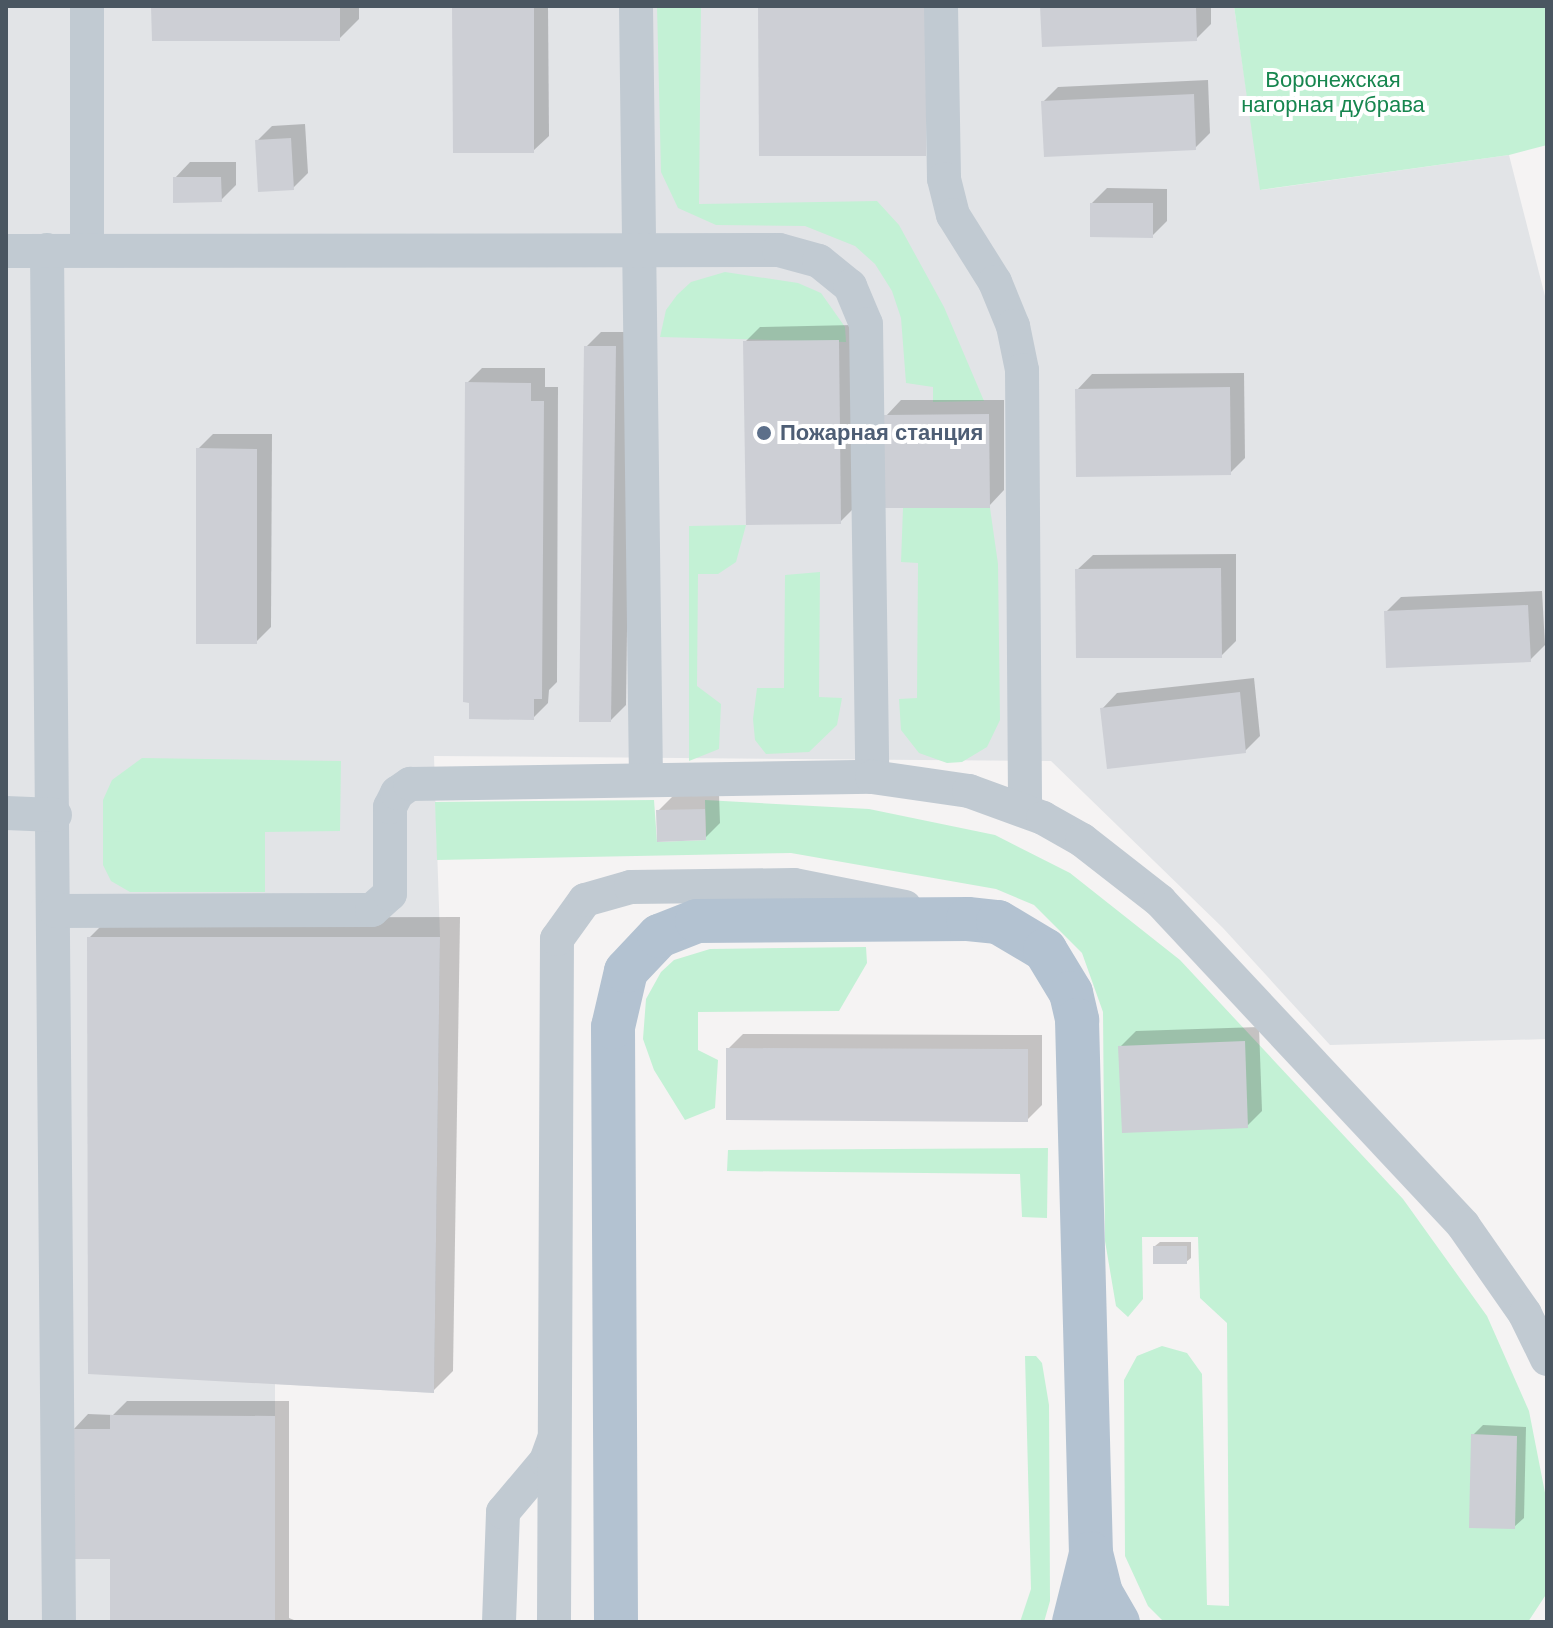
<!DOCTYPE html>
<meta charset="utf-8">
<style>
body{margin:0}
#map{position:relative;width:1553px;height:1628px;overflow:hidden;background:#f5f3f3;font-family:Arial,sans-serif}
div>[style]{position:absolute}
.airport>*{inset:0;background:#e2e4e7}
.green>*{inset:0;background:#c3f1d5}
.shadow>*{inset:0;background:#0003}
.building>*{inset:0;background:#cdcfd5}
.minor>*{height:34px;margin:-17px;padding:0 17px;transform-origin:17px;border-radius:17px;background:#c1cad2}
.major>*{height:44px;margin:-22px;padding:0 22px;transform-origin:22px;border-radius:22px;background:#b3c2d1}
.dots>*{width:22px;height:22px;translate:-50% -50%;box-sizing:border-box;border:4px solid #fff;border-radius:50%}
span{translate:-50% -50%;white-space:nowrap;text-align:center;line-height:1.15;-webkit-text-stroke:8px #fff;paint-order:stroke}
.park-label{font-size:22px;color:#17864f}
.service-label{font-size:22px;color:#4e5e75;font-weight:700}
.left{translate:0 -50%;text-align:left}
.frame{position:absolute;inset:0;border:8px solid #4a5661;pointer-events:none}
</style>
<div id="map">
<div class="airport">
<div style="clip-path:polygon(6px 6px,1234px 6px,1261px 190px,1509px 155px,1547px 304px,1547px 1039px,1330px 1045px,1223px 928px,1051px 761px,434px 756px,440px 937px,434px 1393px,275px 1384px,275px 1622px,6px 1622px)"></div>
</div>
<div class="green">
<div style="clip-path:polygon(657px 6px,701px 6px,699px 204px,877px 201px,899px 225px,944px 307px,984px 401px,933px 402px,933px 387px,906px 383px,901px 318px,892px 291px,875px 264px,855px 246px,805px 226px,716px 225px,678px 208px,661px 172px)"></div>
<div style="clip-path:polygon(1234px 6px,1547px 6px,1547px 145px,1509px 155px,1260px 190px)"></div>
<div style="clip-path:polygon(725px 272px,798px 283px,821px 293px,845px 327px,846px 342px,660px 337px,666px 310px,677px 295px,691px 282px)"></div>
<div style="clip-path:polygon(903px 508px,990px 508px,998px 564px,1000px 720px,987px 747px,962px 762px,947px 763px,919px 753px,901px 730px,899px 699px,917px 698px,918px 563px,901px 562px)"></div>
<div style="clip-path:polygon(746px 525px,736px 562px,718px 574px,698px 574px,697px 686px,721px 704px,719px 749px,689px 761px,689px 526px)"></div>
<div style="clip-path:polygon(820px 572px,819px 697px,842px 698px,837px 725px,809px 752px,766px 754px,755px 740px,753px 719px,757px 688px,784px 688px,785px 575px)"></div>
<div style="clip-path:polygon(142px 758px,341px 761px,340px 831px,265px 832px,265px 892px,130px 892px,111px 881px,103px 865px,103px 800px,112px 780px)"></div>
<div style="clip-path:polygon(654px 800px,657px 842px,706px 840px,705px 800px,869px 809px,995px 835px,1070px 873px,1180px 960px,1403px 1199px,1487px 1316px,1529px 1411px,1547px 1503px,1547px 1593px,1528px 1622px,1164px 1622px,1148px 1606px,1125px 1556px,1124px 1380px,1137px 1356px,1162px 1346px,1187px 1353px,1202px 1374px,1207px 1605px,1229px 1606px,1227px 1323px,1200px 1298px,1198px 1237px,1142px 1237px,1143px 1299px,1128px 1317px,1116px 1306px,1105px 1241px,1103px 1012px,1082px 953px,1034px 905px,996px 889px,791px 853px,437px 860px,435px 802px)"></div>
<div style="clip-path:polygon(866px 947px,867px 963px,839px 1011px,698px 1012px,698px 1050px,718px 1060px,715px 1108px,685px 1120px,654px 1070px,643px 1039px,646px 999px,661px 972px,674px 960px,710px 949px)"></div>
<div style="clip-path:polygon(1048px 1148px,1047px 1218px,1022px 1217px,1020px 1174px,727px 1171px,728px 1150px)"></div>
<div style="clip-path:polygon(1025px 1356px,1036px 1356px,1042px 1363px,1049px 1405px,1050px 1601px,1044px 1622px,1020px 1622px,1031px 1589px)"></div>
</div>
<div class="shadow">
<div style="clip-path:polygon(154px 6px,359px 6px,359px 19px,339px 39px)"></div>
<div style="clip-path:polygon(454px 6px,548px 6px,549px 136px,533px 151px)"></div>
<div style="clip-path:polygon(1042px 6px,1211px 6px,1211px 24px,1196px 39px)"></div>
<div style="clip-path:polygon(1208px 80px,1210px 133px,1195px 148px,1043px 102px,1058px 87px)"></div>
<div style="clip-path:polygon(305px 124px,308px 173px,293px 188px,257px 141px,272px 126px)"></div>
<div style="clip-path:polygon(190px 162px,236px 162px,236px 185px,221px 200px,175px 178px)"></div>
<div style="clip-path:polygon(1107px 188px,1167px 189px,1167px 221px,1152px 236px,1092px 203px)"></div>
<div style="clip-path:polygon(853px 325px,855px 507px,840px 522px,745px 342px,760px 327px)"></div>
<div style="clip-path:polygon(601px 332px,631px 332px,626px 705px,611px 720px,586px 347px)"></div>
<div style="clip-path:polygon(482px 368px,545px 368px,545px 387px,558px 387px,557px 682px,549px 690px,548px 703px,533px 718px,467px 383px)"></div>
<div style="clip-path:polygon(1244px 373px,1245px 458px,1230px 473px,1077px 390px,1092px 374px)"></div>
<div style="clip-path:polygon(901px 400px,1004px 400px,1004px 490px,989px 506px,886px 416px)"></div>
<div style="clip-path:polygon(213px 434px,272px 434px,271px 627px,256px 642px,198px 449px)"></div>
<div style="clip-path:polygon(1236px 554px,1236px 641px,1221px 656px,1077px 570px,1093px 555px)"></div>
<div style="clip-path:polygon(1542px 591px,1545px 645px,1530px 660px,1386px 612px,1401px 597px)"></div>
<div style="clip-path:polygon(1254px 678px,1260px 736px,1245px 751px,1102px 709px,1117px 693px)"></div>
<div style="clip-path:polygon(719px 794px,720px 823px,705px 838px,658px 811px,673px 796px)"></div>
<div style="clip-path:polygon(460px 917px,453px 1371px,433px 1391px,89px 938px,109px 918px)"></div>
<div style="clip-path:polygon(1259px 1027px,1262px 1111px,1247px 1126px,1120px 1047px,1136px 1031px)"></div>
<div style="clip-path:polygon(743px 1034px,1042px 1035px,1042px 1105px,1027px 1120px,728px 1049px)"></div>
<div style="clip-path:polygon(1160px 1242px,1191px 1242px,1191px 1258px,1186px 1262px,1155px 1246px)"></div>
<div style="clip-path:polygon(127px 1401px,289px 1401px,289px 1618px,299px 1622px,112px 1622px,112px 1557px,73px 1430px,88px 1414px,113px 1415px)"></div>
<div style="clip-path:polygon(1483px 1425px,1526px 1427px,1524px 1518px,1514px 1527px,1473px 1435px)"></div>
</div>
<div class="building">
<div style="clip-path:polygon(151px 6px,340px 6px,340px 41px,152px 41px)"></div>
<div style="clip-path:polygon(452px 6px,534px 6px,534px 153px,453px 153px)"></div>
<div style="clip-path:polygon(758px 6px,926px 6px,926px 156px,759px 156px)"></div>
<div style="clip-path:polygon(1040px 6px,1196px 6px,1197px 41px,1042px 47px)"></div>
<div style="clip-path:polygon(1194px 94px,1196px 150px,1044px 157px,1041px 101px)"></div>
<div style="clip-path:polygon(291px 138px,294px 190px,258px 192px,255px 140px)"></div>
<div style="clip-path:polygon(173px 177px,221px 177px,222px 202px,173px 203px)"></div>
<div style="clip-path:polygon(1090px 203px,1153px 203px,1153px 238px,1090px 237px)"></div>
<div style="clip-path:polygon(839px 340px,841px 524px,746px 525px,743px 341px)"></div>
<div style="clip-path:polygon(584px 346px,616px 346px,611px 722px,579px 722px)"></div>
<div style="clip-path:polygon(465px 382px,531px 383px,531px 401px,544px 401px,542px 699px,534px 699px,534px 720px,469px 719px,469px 703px,463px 702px)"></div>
<div style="clip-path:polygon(1230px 387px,1231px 475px,1076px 477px,1075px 389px)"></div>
<div style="clip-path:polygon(989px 414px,990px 508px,884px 508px,884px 415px)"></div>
<div style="clip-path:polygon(196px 448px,257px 449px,257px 644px,196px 644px)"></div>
<div style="clip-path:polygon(1221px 568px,1222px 658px,1076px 658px,1075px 569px)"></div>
<div style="clip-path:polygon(1528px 605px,1531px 662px,1386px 668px,1384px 611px)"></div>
<div style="clip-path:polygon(1240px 692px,1246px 753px,1107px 769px,1100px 708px)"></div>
<div style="clip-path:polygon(705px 809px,706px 840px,657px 842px,656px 810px)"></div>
<div style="clip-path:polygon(87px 937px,440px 937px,434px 1393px,88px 1374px)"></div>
<div style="clip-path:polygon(1245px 1041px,1248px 1128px,1122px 1133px,1118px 1046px)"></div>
<div style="clip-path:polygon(726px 1048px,1028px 1049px,1028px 1122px,726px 1120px)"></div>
<div style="clip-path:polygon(1153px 1246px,1187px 1246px,1187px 1264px,1153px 1264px)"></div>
<div style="clip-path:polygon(110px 1415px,275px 1416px,275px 1622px,110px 1622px,110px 1559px,71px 1559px,71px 1429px,110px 1429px)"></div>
<div style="clip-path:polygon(1471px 1434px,1517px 1436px,1515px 1529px,1469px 1528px)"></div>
</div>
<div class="minor">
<div style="left:87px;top:6px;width:244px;rotate:90deg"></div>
<div style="left:636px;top:6px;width:773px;rotate:89.26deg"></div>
<div style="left:941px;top:6px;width:173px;rotate:89deg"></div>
<div style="left:944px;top:179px;width:37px;rotate:76deg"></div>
<div style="left:953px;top:215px;width:79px;rotate:57.9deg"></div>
<div style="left:995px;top:282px;width:48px;rotate:67.8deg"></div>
<div style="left:1013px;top:326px;width:45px;rotate:78.4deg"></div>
<div style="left:1022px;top:370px;width:440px;rotate:89.6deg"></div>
<div style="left:47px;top:250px;width:1372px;rotate:89.5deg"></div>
<div style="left:6px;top:251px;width:773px;rotate:-0.07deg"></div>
<div style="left:779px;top:250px;width:41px;rotate:15.4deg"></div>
<div style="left:819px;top:261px;width:40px;rotate:39deg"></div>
<div style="left:850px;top:286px;width:41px;rotate:67.2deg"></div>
<div style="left:866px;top:324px;width:453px;rotate:89.2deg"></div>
<div style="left:6px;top:813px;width:49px;rotate:2.3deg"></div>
<div style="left:56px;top:911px;width:316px;rotate:-0.2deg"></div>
<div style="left:372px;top:910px;width:24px;rotate:-42deg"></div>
<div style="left:390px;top:894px;width:87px;rotate:-90deg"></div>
<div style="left:390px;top:807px;width:16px;rotate:-63deg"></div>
<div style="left:397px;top:793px;width:16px;rotate:-35deg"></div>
<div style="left:410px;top:784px;width:462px;rotate:-0.9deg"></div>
<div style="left:872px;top:777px;width:98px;rotate:8.2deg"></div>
<div style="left:969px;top:791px;width:79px;rotate:20deg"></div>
<div style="left:1043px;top:818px;width:45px;rotate:29.4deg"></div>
<div style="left:1082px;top:840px;width:99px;rotate:38deg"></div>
<div style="left:1160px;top:901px;width:444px;rotate:46.9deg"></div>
<div style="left:1463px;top:1225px;width:108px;rotate:55.1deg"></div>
<div style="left:1525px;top:1314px;width:50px;rotate:63.9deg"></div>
<div style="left:499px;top:1622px;width:110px;rotate:-87.9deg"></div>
<div style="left:503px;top:1512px;width:67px;rotate:-49.9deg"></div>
<div style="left:546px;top:1461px;width:23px;rotate:-70deg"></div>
<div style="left:554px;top:1622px;width:683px;rotate:-89.75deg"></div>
<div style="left:557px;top:939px;width:48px;rotate:-54.3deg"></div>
<div style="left:585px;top:900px;width:48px;rotate:-15.8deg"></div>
<div style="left:631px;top:887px;width:163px;rotate:-0.7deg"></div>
<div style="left:794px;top:885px;width:113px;rotate:11.2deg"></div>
</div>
<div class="major">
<div style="left:616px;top:1622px;width:595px;rotate:-90.29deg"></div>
<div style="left:613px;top:1027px;width:57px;rotate:-76.9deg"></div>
<div style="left:626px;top:971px;width:48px;rotate:-46.7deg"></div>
<div style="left:659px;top:936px;width:41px;rotate:-21.5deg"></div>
<div style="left:697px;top:921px;width:271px;rotate:-0.4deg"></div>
<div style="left:968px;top:919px;width:30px;rotate:6deg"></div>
<div style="left:998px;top:922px;width:55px;rotate:30.8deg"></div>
<div style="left:1045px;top:950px;width:50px;rotate:58.8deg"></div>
<div style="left:1071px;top:993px;width:28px;rotate:77deg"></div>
<div style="left:1077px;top:1020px;width:533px;rotate:88.5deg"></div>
<div style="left:1091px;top:1553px;width:41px;rotate:76deg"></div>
<div style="left:1101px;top:1593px;width:34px;rotate:60deg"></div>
<div style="left:1074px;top:1622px;width:70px;rotate:-76deg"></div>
</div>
<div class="dots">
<div style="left:764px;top:433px;background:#5c6f8a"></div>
</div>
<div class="park-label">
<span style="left:1333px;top:92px">Воронежская<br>нагорная дубрава</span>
</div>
<div class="service-label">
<span class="left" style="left:780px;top:433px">Пожарная станция</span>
</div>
<div class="frame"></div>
</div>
